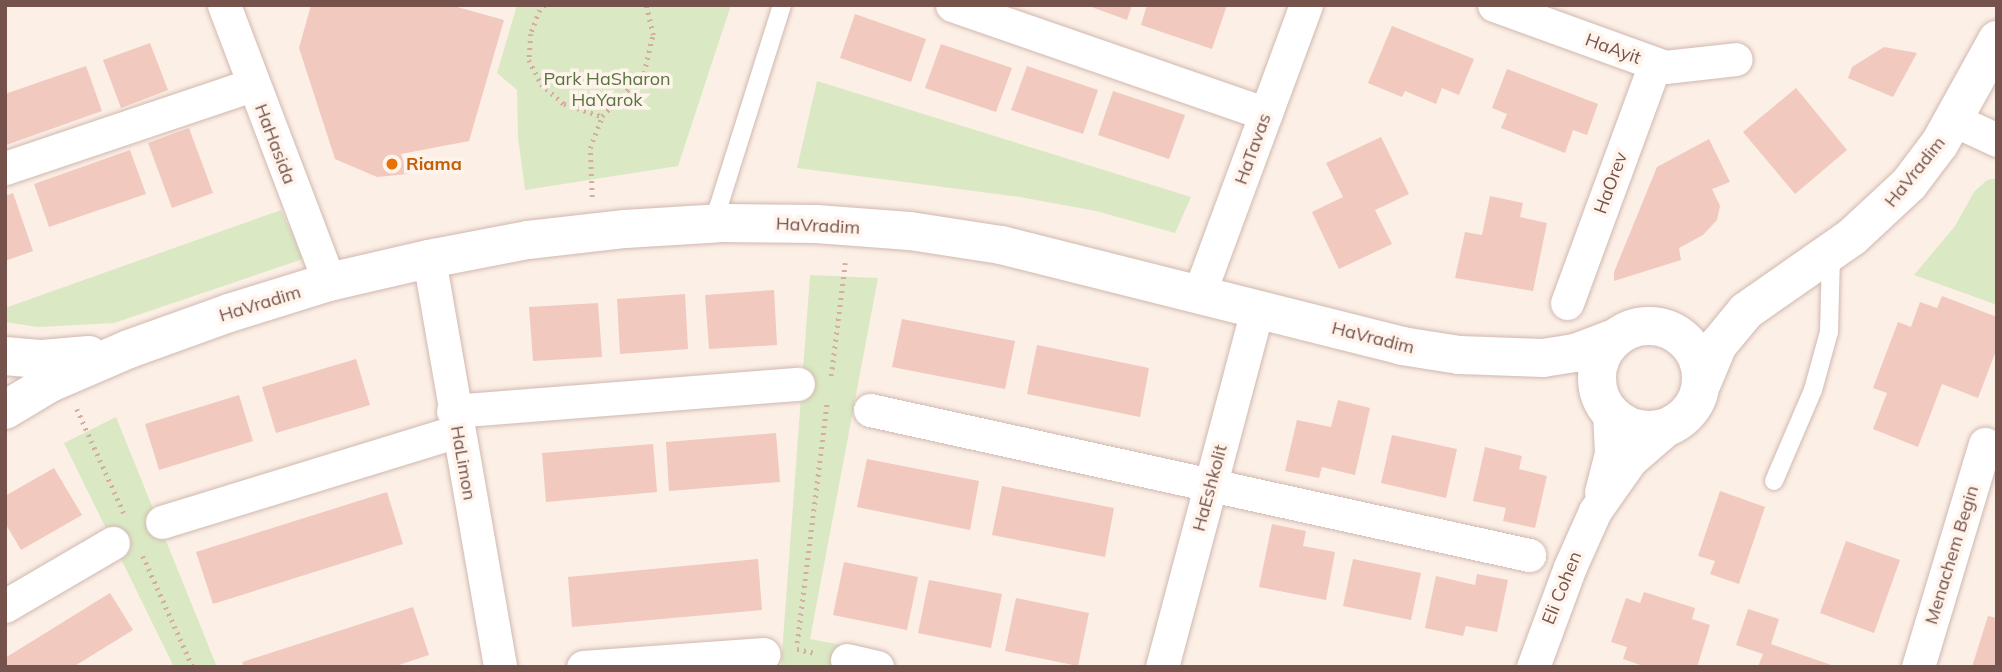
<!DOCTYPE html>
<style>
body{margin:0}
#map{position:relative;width:2002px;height:672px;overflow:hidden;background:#fcefe6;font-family:Mulish,sans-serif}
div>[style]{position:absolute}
.green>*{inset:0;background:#dae9c4}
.building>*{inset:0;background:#f1c9be}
.path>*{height:4.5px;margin-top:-2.25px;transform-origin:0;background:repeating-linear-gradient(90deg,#d6aca1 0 2px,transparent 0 7px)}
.roads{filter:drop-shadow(0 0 2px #d0b8af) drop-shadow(0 0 2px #d0b8af)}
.service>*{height:18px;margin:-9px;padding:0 9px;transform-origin:9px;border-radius:9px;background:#fff}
.minor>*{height:33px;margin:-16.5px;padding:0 16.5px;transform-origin:16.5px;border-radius:16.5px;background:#fff}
.tertiary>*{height:38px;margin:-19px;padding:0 19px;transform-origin:19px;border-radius:19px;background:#fff}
.tertiary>.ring{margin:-19px;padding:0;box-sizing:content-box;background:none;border:38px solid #fff;border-radius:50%}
.dots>*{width:19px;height:19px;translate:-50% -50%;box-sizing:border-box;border:4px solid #fff4ec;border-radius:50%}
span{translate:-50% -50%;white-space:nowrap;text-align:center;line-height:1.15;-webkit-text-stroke:7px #fff4ec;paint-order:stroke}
.street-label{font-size:18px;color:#75524b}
.park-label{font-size:18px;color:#597441}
.food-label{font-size:18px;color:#c56008;font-weight:700}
.left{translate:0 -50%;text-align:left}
.frame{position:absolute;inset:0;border:7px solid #75524b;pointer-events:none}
</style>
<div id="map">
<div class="green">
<div style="clip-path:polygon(517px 5px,731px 5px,678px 166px,525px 190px,518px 137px,517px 90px,497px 73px)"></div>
<div style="clip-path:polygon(817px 81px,1191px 197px,1175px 233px,1096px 211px,1020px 197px,797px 168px)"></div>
<div style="clip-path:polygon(1997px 178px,1997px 305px,1914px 275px,1955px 226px,1974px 192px,1987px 180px)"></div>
<div style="clip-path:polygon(281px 210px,303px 259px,114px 323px,38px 327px,5px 322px,5px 308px)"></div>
<div style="clip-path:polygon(810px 275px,878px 278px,810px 639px,847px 646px,843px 667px,781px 667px)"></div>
<div style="clip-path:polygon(116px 417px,217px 667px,174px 667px,64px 443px)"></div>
</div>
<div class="building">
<div style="clip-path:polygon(311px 5px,450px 5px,504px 20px,469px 141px,401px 154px,408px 174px,377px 177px,335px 159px,299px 48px)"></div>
<div style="clip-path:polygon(1086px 5px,1132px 5px,1127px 20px)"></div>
<div style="clip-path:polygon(1147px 5px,1227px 5px,1212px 49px,1141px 25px)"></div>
<div style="clip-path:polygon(855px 14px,926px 39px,911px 82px,840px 58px)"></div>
<div style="clip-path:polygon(1392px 26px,1474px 59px,1459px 95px,1442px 88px,1436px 104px,1405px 91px,1402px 97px,1368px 83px)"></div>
<div style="clip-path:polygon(150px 43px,168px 90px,121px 108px,103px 60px)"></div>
<div style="clip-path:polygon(941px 44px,1012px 68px,996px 112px,925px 88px)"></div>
<div style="clip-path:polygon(1884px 47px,1917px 53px,1893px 97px,1848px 78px,1852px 67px)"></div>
<div style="clip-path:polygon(86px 66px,102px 111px,6px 145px,5px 94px)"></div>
<div style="clip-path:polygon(1027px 66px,1098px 90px,1083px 134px,1011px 110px)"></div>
<div style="clip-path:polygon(1507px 69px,1598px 104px,1587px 135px,1573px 130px,1565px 153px,1501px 128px,1507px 114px,1492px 108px)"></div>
<div style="clip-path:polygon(1796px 88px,1847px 150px,1795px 194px,1743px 132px)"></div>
<div style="clip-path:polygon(1113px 91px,1185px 115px,1169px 159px,1098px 135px)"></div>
<div style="clip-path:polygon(189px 128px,213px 193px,172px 208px,148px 143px)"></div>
<div style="clip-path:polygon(1381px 137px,1409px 194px,1375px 210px,1392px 244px,1339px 269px,1312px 212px,1343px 197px,1326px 163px)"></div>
<div style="clip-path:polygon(1709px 139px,1730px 182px,1712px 189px,1720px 206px,1717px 220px,1703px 235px,1679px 248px,1681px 260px,1614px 281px,1614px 272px,1657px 167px)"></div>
<div style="clip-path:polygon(130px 150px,146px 194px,49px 227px,34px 184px)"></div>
<div style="clip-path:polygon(13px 193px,33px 251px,5px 261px,5px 196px)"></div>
<div style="clip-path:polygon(1490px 196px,1523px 203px,1520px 217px,1547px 223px,1533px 291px,1455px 278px,1465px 232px,1482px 235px)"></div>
<div style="clip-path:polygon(774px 290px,777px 345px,709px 349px,705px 295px)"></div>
<div style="clip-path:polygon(685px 294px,688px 349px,620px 354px,617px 299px)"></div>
<div style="clip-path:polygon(1942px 296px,1997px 317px,1997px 348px,1978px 398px,1942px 384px,1918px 447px,1873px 429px,1887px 393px,1873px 388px,1898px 322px,1911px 327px,1920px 302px,1937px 308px)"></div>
<div style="clip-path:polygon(598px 303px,602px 357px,533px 361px,529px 307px)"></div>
<div style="clip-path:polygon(902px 319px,1015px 341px,1005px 389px,892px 367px)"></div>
<div style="clip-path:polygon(1037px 345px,1149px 368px,1140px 417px,1027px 394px)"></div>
<div style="clip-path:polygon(356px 359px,370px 405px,276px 433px,262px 387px)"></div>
<div style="clip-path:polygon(239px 395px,253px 441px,159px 470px,145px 424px)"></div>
<div style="clip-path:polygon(1338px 400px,1370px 408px,1355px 475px,1322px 467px,1319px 478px,1285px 471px,1297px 420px,1331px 427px)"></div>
<div style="clip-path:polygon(776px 433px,780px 482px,669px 491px,666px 442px)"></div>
<div style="clip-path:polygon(1392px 435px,1457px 449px,1446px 498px,1381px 483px)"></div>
<div style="clip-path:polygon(653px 444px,657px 492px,546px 502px,542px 453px)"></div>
<div style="clip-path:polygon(1485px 447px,1522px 456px,1519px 469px,1547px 476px,1535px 528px,1503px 521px,1506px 508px,1473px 501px)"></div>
<div style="clip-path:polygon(867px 459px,979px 481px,970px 530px,857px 507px)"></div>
<div style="clip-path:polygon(54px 468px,82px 515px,21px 550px,5px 523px,5px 496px)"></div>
<div style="clip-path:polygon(1002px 486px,1114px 508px,1105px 557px,992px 535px)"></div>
<div style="clip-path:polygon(1720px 491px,1765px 507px,1739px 584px,1710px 574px,1715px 561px,1698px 556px)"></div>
<div style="clip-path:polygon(387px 492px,403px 544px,213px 604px,196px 552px)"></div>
<div style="clip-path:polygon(1272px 524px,1306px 531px,1303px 546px,1335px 552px,1326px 600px,1259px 587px)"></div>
<div style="clip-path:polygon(1846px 541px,1900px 560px,1874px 633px,1820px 613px)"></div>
<div style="clip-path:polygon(758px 559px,762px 610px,572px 627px,568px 577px)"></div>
<div style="clip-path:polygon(1353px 559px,1421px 573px,1411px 620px,1343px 606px)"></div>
<div style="clip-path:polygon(844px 562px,918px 577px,907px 630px,833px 615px)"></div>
<div style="clip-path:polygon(1477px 574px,1508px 580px,1497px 632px,1466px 626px,1463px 636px,1425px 628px,1436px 576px,1475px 585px)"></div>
<div style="clip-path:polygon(929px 580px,1002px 594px,991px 648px,918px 633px)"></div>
<div style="clip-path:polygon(1644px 592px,1695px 608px,1692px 619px,1710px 625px,1697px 667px,1646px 667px,1623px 659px,1627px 647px,1611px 642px,1626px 598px,1640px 603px)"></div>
<div style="clip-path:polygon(110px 593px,133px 630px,73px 667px,5px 667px,5px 658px)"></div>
<div style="clip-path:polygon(1016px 598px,1089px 613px,1078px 666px,1005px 651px)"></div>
<div style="clip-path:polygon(413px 607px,429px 655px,393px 667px,244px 667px,242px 662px)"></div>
<div style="clip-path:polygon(1748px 609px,1779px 619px,1771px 644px,1837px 667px,1758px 667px,1763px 654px,1736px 645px)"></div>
<div style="clip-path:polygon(1988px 616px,1997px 618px,1997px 667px,1972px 667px)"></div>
</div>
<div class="path">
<div style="left:545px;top:5px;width:7px;rotate:135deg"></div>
<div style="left:540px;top:10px;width:26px;rotate:111deg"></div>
<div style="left:531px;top:34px;width:26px;rotate:94deg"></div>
<div style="left:529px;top:60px;width:27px;rotate:63deg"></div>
<div style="left:541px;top:84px;width:30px;rotate:41deg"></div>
<div style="left:564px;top:104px;width:40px;rotate:18deg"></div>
<div style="left:592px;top:197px;width:49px;rotate:-92.3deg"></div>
<div style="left:590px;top:148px;width:34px;rotate:-69deg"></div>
<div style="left:602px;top:116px;width:60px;rotate:-45.7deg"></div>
<div style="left:644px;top:73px;width:39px;rotate:-77deg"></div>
<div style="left:653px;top:35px;width:31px;rotate:-103deg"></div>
<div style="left:831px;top:376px;width:114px;rotate:-82.9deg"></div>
<div style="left:77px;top:409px;width:114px;rotate:65.7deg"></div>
<div style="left:143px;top:556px;width:122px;rotate:65.8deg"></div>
<div style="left:797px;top:643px;width:243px;rotate:-82.9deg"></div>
<div style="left:797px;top:649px;width:19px;rotate:12deg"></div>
</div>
<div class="roads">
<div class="service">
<div style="left:713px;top:224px;width:230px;rotate:-72.5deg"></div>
<div style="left:1774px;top:481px;width:99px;rotate:-66.8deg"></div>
<div style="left:1813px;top:390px;width:60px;rotate:-74.6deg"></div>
<div style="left:1829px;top:332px;width:79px;rotate:-88.5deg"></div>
</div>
<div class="minor">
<div style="left:224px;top:5px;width:296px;rotate:69.2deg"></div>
<div style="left:952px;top:5px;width:332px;rotate:19.1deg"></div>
<div style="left:1494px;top:5px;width:182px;rotate:19.9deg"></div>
<div style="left:1665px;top:67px;width:71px;rotate:-6.4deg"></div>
<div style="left:1954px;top:120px;width:47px;rotate:24.9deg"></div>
<div style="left:5px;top:168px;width:261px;rotate:-18.6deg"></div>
<div style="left:429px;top:259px;width:414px;rotate:80.1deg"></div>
<div style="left:1199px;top:294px;width:308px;rotate:-69.7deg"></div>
<div style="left:1567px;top:303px;width:255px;rotate:-69.8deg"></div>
<div style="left:870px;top:410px;width:675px;rotate:12.41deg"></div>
<div style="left:453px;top:411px;width:346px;rotate:-4.5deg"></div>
<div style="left:1601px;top:492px;width:40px;rotate:-75.6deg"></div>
<div style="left:1611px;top:453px;width:41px;rotate:-92.8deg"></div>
<div style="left:162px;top:522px;width:309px;rotate:-17.1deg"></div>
<div style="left:5px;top:606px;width:125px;rotate:-30.3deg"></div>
<div style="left:847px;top:660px;width:31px;rotate:13deg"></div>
<div style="left:583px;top:667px;width:181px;rotate:-4.1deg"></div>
<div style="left:1162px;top:667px;width:370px;rotate:-75.1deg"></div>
<div style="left:1533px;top:667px;width:107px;rotate:-69.7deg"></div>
<div style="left:1570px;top:567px;width:61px;rotate:-65.9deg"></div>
<div style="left:1595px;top:511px;width:62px;rotate:-54.8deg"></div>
<div style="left:1631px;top:460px;width:50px;rotate:-41deg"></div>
<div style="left:1918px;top:667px;width:233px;rotate:-73.3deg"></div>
</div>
<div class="tertiary">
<div class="ring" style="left:1597px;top:326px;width:66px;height:66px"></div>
<div style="left:5px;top:356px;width:37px;rotate:5deg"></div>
<div style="left:42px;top:359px;width:47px;rotate:-4.9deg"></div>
<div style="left:1702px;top:383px;width:41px;rotate:-67.2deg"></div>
<div style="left:1718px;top:345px;width:44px;rotate:-50.5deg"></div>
<div style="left:1746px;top:311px;width:129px;rotate:-34.9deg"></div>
<div style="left:1852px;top:237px;width:78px;rotate:-42.9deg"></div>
<div style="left:1909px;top:184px;width:51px;rotate:-52.9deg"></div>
<div style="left:1940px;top:143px;width:118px;rotate:-61deg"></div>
<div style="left:5px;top:410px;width:52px;rotate:-31deg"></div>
<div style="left:50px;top:383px;width:86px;rotate:-23.3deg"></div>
<div style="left:129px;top:349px;width:106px;rotate:-19.8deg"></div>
<div style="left:229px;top:313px;width:105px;rotate:-17.2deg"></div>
<div style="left:329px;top:282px;width:103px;rotate:-13deg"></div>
<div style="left:429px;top:259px;width:101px;rotate:-10.9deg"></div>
<div style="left:528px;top:240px;width:98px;rotate:-6.5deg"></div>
<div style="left:625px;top:229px;width:97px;rotate:-3.5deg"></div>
<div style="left:722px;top:223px;width:94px;rotate:0.6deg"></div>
<div style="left:816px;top:224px;width:94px;rotate:4.3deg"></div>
<div style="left:910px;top:231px;width:92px;rotate:8.7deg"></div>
<div style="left:1001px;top:245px;width:414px;rotate:14.1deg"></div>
<div style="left:1402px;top:346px;width:58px;rotate:9deg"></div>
<div style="left:1459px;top:355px;width:84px;rotate:2deg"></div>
<div style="left:1543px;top:358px;width:32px;rotate:-9deg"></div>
<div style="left:1575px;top:353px;width:43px;rotate:-20.6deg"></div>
</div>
</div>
<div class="dots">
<div style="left:392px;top:164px;background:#e8710a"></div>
</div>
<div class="street-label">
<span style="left:1613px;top:49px;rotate:20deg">HaAyit</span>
<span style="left:275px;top:144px;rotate:69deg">HaHasida</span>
<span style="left:1253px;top:149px;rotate:-70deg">HaTavas</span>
<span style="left:1915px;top:172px;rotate:-51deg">HaVradim</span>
<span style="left:1611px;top:183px;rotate:-70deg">HaOrev</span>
<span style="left:818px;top:226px;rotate:3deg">HaVradim</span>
<span style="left:260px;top:304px;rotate:-17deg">HaVradim</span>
<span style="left:1373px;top:338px;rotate:14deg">HaVradim</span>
<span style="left:463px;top:463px;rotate:80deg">HaLimon</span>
<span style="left:1210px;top:488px;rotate:-75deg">HaEshkolit</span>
<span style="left:1952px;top:555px;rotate:-73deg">Menachem Begin</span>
<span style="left:1562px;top:588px;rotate:-68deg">Eli Cohen</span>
</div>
<div class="park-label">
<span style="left:607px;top:90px">Park HaSharon<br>HaYarok</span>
</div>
<div class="food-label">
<span class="left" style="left:406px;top:164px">Riama</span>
</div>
<div class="frame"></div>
</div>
